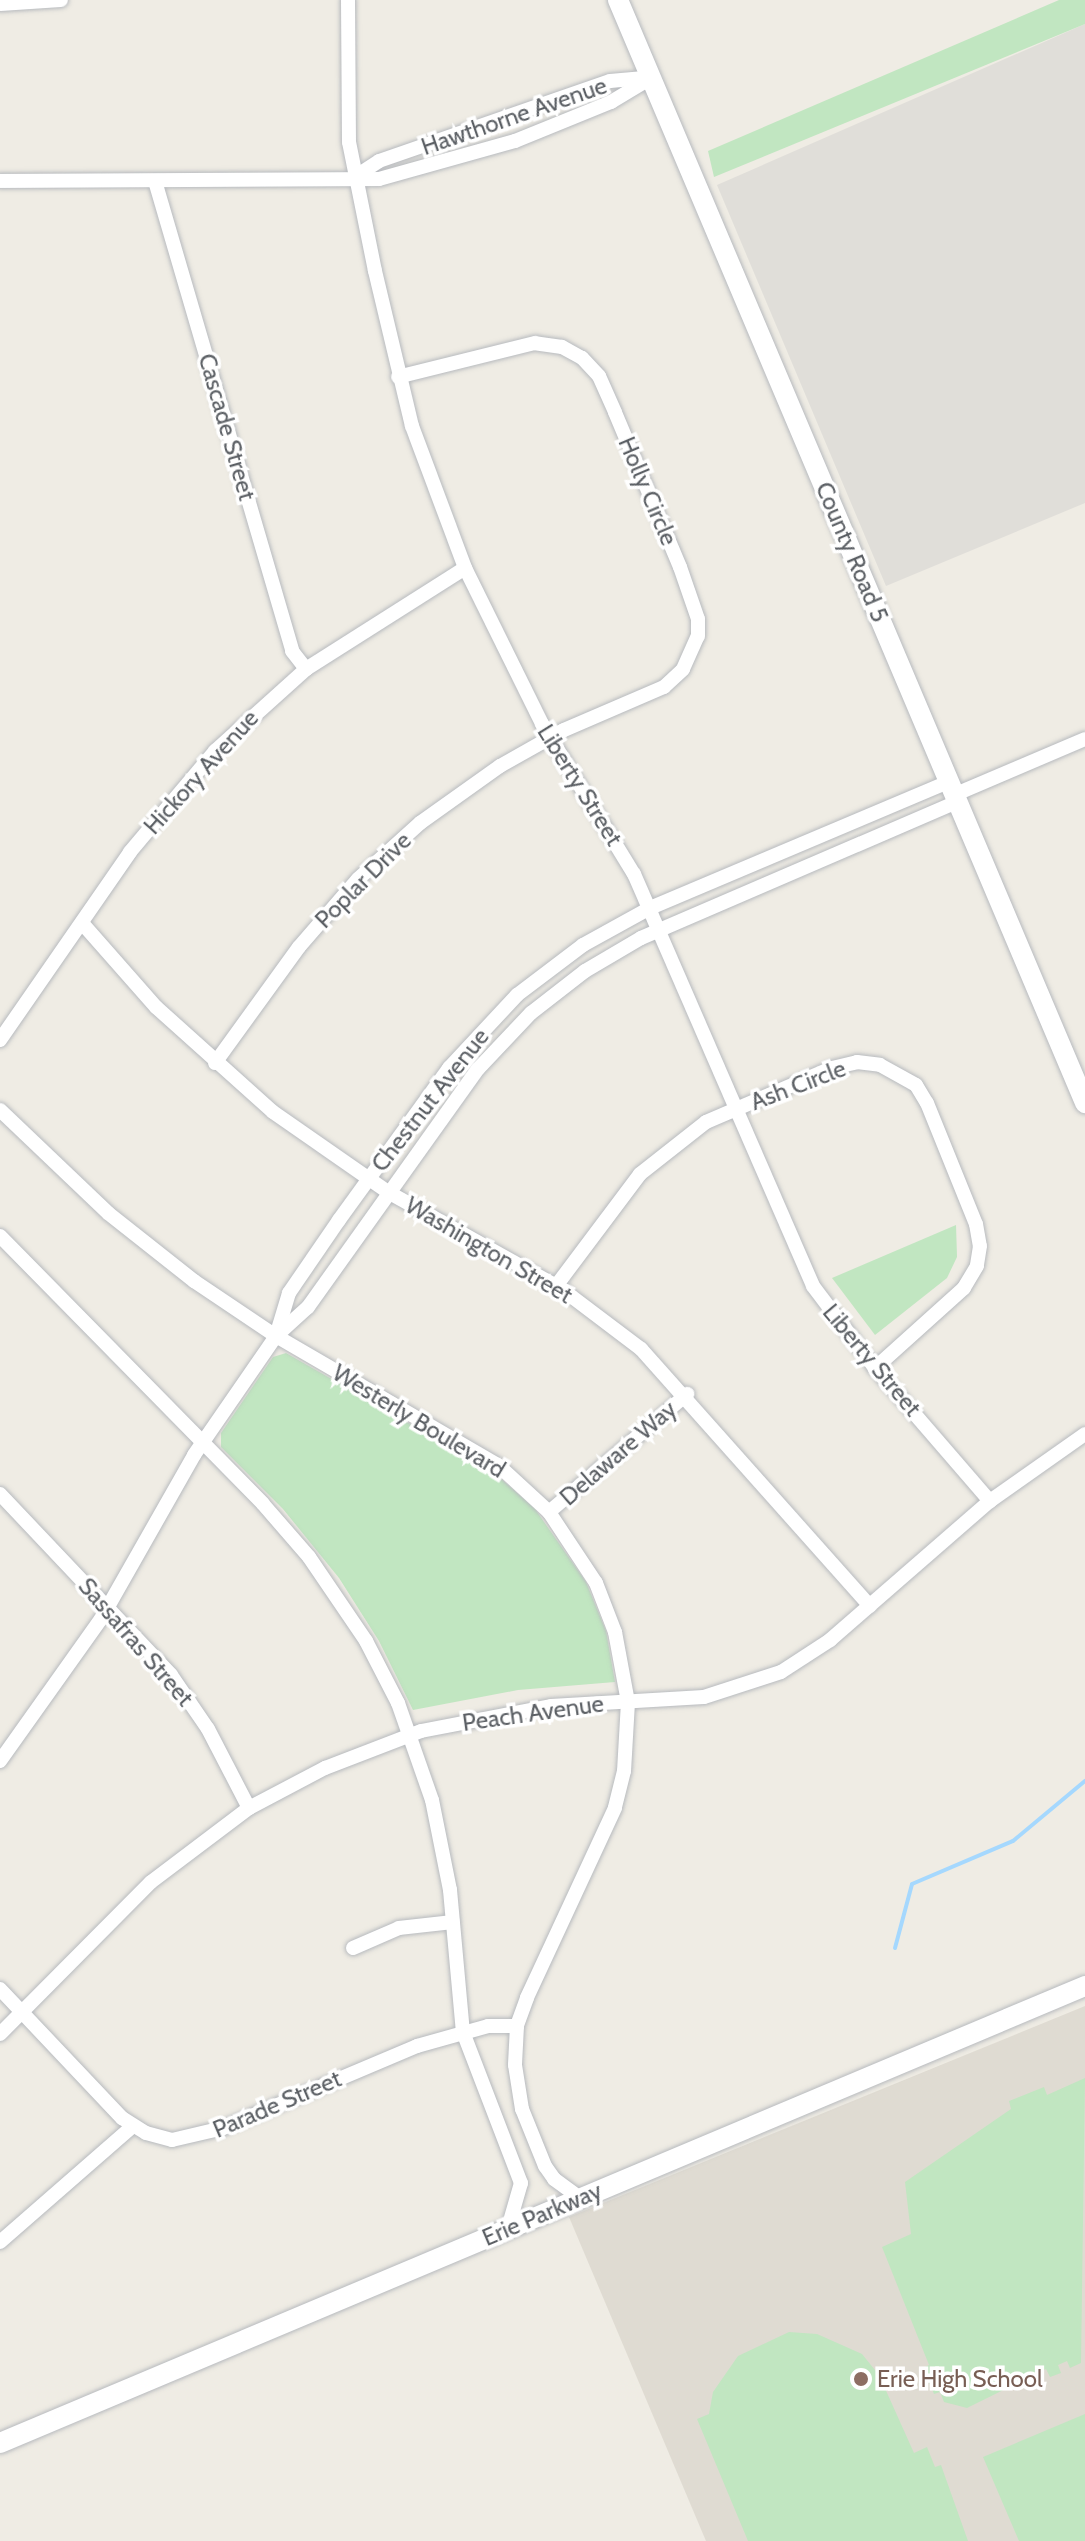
<!DOCTYPE html>
<style>
body{margin:0}
#map{position:relative;width:1085px;height:2541px;overflow:hidden;background:#efece4;font-family:Cabin,sans-serif}
div>[style]{position:absolute}
.industrial>*{inset:0;background:#e0ded9}
.education>*{inset:0;background:#dfdbd2}
.green>*{inset:0;background:#c1e6c1}
.stream>*{height:4px;margin:-2px;padding:0 2px;transform-origin:2px;border-radius:2px;background:#a5d8fe}
.roads{filter:drop-shadow(0 0 2px #b7babe) drop-shadow(0 0 2px #b7babe)}
.street>*{height:14px;margin:-7px;padding:0 7px;transform-origin:7px;border-radius:7px;background:#fff}
.secondary>*{height:20px;margin:-10px;padding:0 10px;transform-origin:10px;border-radius:10px;background:#fff}
.dots>*{width:22px;height:22px;translate:-50% -50%;box-sizing:border-box;border:4px solid #fff;border-radius:50%}
span{translate:-50% -50%;white-space:nowrap;text-align:center;line-height:1.15;-webkit-text-stroke:7px #fff;paint-order:stroke}
.street-label{font-size:24px;color:#5c6065}
.education-label{font-size:24px;color:#785e54}
.left{translate:0 -50%;text-align:left}
</style>
<div id="map">
<div class="industrial">
<div style="clip-path:polygon(1085px 24px,1085px 503px,886px 586px,717px 185px)"></div>
</div>
<div class="education">
<div style="clip-path:polygon(1085px 2006px,1085px 2541px,706px 2541px,569px 2217px)"></div>
</div>
<div class="green">
<div style="clip-path:polygon(1059px 0,1085px 0,1085px 24px,714px 177px,708px 151px)"></div>
<div style="clip-path:polygon(956px 1225px,957px 1257px,947px 1278px,875px 1335px,832px 1278px)"></div>
<div style="clip-path:polygon(286px 1353px,491px 1470px,535px 1509px,586px 1582px,606px 1631px,615px 1682px,518px 1690px,413px 1710px,379px 1641px,339px 1578px,283px 1509px,221px 1447px,221px 1433px,273px 1357px)"></div>
<div style="clip-path:polygon(1085px 2078px,1081px 2363px,1070px 2368px,1067px 2361px,1058px 2365px,1061px 2373px,1050px 2377px,1046px 2369px,967px 2408px,944px 2402px,940px 2392px,934px 2394px,923px 2368px,929px 2365px,882px 2247px,911px 2234px,905px 2182px,1011px 2109px,1009px 2101px,1044px 2087px,1047px 2095px)"></div>
<div style="clip-path:polygon(789px 2332px,817px 2334px,862px 2354px,879px 2375px,914px 2453px,927px 2447px,935px 2467px,941px 2465px,968px 2541px,748px 2541px,697px 2419px,709px 2414px,713px 2392px,738px 2356px)"></div>
<div style="clip-path:polygon(1085px 2414px,1085px 2541px,1019px 2541px,983px 2457px)"></div>
</div>
<div class="stream">
<div style="left:895px;top:1948px;width:66px;rotate:-75.1deg"></div>
<div style="left:912px;top:1884px;width:110px;rotate:-23.1deg"></div>
<div style="left:1013px;top:1841px;width:94px;rotate:-39.8deg"></div>
</div>
<div class="roads">
<div class="street">
<div style="left:348px;top:0;width:142px;rotate:89.6deg"></div>
<div style="left:349px;top:142px;width:132px;rotate:78.6deg"></div>
<div style="left:375px;top:271px;width:159px;rotate:76.6deg"></div>
<div style="left:412px;top:426px;width:152px;rotate:69.5deg"></div>
<div style="left:465px;top:568px;width:174px;rotate:63.7deg"></div>
<div style="left:542px;top:724px;width:176px;rotate:58.5deg"></div>
<div style="left:634px;top:874px;width:449px;rotate:66.5deg"></div>
<div style="left:813px;top:1286px;width:103px;rotate:52.9deg"></div>
<div style="left:875px;top:1368px;width:176px;rotate:49.2deg"></div>
<div style="left:0;top:4px;width:61px;rotate:-3.8deg"></div>
<div style="left:356px;top:176px;width:27px;rotate:-33deg"></div>
<div style="left:379px;top:161px;width:244px;rotate:-19.1deg"></div>
<div style="left:610px;top:81px;width:37px;rotate:-5deg"></div>
<div style="left:0;top:181px;width:379px;rotate:-0.3deg"></div>
<div style="left:379px;top:179px;width:141px;rotate:-15.6deg"></div>
<div style="left:515px;top:141px;width:104px;rotate:-22.1deg"></div>
<div style="left:611px;top:102px;width:47px;rotate:-31deg"></div>
<div style="left:155px;top:181px;width:490px;rotate:73.7deg"></div>
<div style="left:292px;top:651px;width:23px;rotate:52deg"></div>
<div style="left:956px;top:794px;width:140px;rotate:-23.1deg"></div>
<div style="left:82px;top:923px;width:112px;rotate:48.6deg"></div>
<div style="left:156px;top:1007px;width:157px;rotate:41.9deg"></div>
<div style="left:273px;top:1112px;width:140px;rotate:34.8deg"></div>
<div style="left:388px;top:1192px;width:201px;rotate:29.2deg"></div>
<div style="left:563px;top:1290px;width:98px;rotate:37.1deg"></div>
<div style="left:641px;top:1349px;width:344px;rotate:48.3deg"></div>
<div style="left:0;top:1040px;width:229px;rotate:-55.3deg"></div>
<div style="left:130px;top:852px;width:132px;rotate:-49.9deg"></div>
<div style="left:215px;top:751px;width:122px;rotate:-42deg"></div>
<div style="left:306px;top:669px;width:188px;rotate:-32.4deg"></div>
<div style="left:215px;top:1063px;width:143px;rotate:-54.1deg"></div>
<div style="left:299px;top:947px;width:90px;rotate:-49.1deg"></div>
<div style="left:358px;top:879px;width:84px;rotate:-42.1deg"></div>
<div style="left:420px;top:823px;width:98px;rotate:-35.5deg"></div>
<div style="left:500px;top:766px;width:73px;rotate:-29.4deg"></div>
<div style="left:564px;top:730px;width:109px;rotate:-23.3deg"></div>
<div style="left:664px;top:687px;width:26px;rotate:-43deg"></div>
<div style="left:683px;top:669px;width:36px;rotate:-66deg"></div>
<div style="left:698px;top:636px;width:17px;rotate:-90deg"></div>
<div style="left:698px;top:619px;width:55px;rotate:-109.1deg"></div>
<div style="left:680px;top:567px;width:168px;rotate:-112.8deg"></div>
<div style="left:615px;top:412px;width:39px;rotate:-114deg"></div>
<div style="left:599px;top:376px;width:25px;rotate:-133deg"></div>
<div style="left:582px;top:358px;width:23px;rotate:-151deg"></div>
<div style="left:562px;top:347px;width:27px;rotate:-172deg"></div>
<div style="left:535px;top:343px;width:141px;rotate:166.1deg"></div>
<div style="left:0;top:1110px;width:149px;rotate:43.6deg"></div>
<div style="left:108px;top:1213px;width:110px;rotate:38.3deg"></div>
<div style="left:194px;top:1281px;width:99px;rotate:33.9deg"></div>
<div style="left:276px;top:1336px;width:258px;rotate:30.2deg"></div>
<div style="left:499px;top:1466px;width:68px;rotate:42.6deg"></div>
<div style="left:549px;top:1512px;width:85px;rotate:56.5deg"></div>
<div style="left:596px;top:1583px;width:53px;rotate:68.8deg"></div>
<div style="left:615px;top:1632px;width:71px;rotate:79.5deg"></div>
<div style="left:628px;top:1702px;width:69px;rotate:93.3deg"></div>
<div style="left:624px;top:1771px;width:38px;rotate:104deg"></div>
<div style="left:615px;top:1808px;width:209px;rotate:114.9deg"></div>
<div style="left:527px;top:1998px;width:30px;rotate:110deg"></div>
<div style="left:517px;top:2026px;width:39px;rotate:93deg"></div>
<div style="left:515px;top:2065px;width:45px;rotate:81deg"></div>
<div style="left:522px;top:2109px;width:61px;rotate:68deg"></div>
<div style="left:545px;top:2166px;width:16px;rotate:55deg"></div>
<div style="left:554px;top:2179px;width:32px;rotate:36deg"></div>
<div style="left:0;top:1236px;width:375px;rotate:45.5deg"></div>
<div style="left:263px;top:1504px;width:70px;rotate:49deg"></div>
<div style="left:309px;top:1557px;width:102px;rotate:55.8deg"></div>
<div style="left:366px;top:1641px;width:70px;rotate:62.7deg"></div>
<div style="left:398px;top:1703px;width:103px;rotate:70.7deg"></div>
<div style="left:432px;top:1800px;width:92px;rotate:78.7deg"></div>
<div style="left:450px;top:1890px;width:143px;rotate:84.8deg"></div>
<div style="left:463px;top:2032px;width:162px;rotate:69deg"></div>
<div style="left:521px;top:2183px;width:47px;rotate:106.1deg"></div>
<div style="left:556px;top:1286px;width:140px;rotate:-53.1deg"></div>
<div style="left:640px;top:1174px;width:84px;rotate:-38.2deg"></div>
<div style="left:706px;top:1122px;width:137px;rotate:-23.2deg"></div>
<div style="left:832px;top:1068px;width:26px;rotate:-13deg"></div>
<div style="left:857px;top:1062px;width:23px;rotate:7deg"></div>
<div style="left:880px;top:1065px;width:41px;rotate:29.1deg"></div>
<div style="left:916px;top:1085px;width:21px;rotate:59deg"></div>
<div style="left:927px;top:1103px;width:131px;rotate:68deg"></div>
<div style="left:976px;top:1224px;width:22px;rotate:80deg"></div>
<div style="left:980px;top:1246px;width:20px;rotate:99deg"></div>
<div style="left:977px;top:1266px;width:26px;rotate:121deg"></div>
<div style="left:964px;top:1288px;width:120px;rotate:138deg"></div>
<div style="left:276px;top:1336px;width:45px;rotate:-73.2deg"></div>
<div style="left:289px;top:1293px;width:88px;rotate:-55.6deg"></div>
<div style="left:339px;top:1220px;width:188px;rotate:-54.1deg"></div>
<div style="left:449px;top:1068px;width:100px;rotate:-47deg"></div>
<div style="left:517px;top:995px;width:83px;rotate:-37.1deg"></div>
<div style="left:583px;top:945px;width:77px;rotate:-28.9deg"></div>
<div style="left:650px;top:908px;width:326px;rotate:-22.9deg"></div>
<div style="left:0;top:1494px;width:249px;rotate:46.6deg"></div>
<div style="left:171px;top:1675px;width:65px;rotate:55.6deg"></div>
<div style="left:208px;top:1729px;width:89px;rotate:62.6deg"></div>
<div style="left:549px;top:1512px;width:182px;rotate:-40.5deg"></div>
<div style="left:0;top:1761px;width:174px;rotate:-54.6deg"></div>
<div style="left:101px;top:1619px;width:189px;rotate:-60.4deg"></div>
<div style="left:194px;top:1455px;width:145px;rotate:-55.4deg"></div>
<div style="left:276px;top:1336px;width:43px;rotate:-42.2deg"></div>
<div style="left:308px;top:1307px;width:292px;rotate:-54.5deg"></div>
<div style="left:478px;top:1069px;width:77px;rotate:-46.6deg"></div>
<div style="left:531px;top:1013px;width:68px;rotate:-37.9deg"></div>
<div style="left:585px;top:971px;width:65px;rotate:-30.5deg"></div>
<div style="left:641px;top:938px;width:346px;rotate:-23.3deg"></div>
<div style="left:353px;top:1948px;width:50px;rotate:-23.5deg"></div>
<div style="left:399px;top:1928px;width:54px;rotate:-6.3deg"></div>
<div style="left:0;top:1989px;width:178px;rotate:46.6deg"></div>
<div style="left:122px;top:2118px;width:28px;rotate:32deg"></div>
<div style="left:146px;top:2133px;width:27px;rotate:15deg"></div>
<div style="left:172px;top:2140px;width:52px;rotate:-13.2deg"></div>
<div style="left:223px;top:2128px;width:211px;rotate:-22.9deg"></div>
<div style="left:417px;top:2046px;width:74px;rotate:-15.7deg"></div>
<div style="left:488px;top:2026px;width:29px"></div>
<div style="left:0;top:2034px;width:214px;rotate:-45.2deg"></div>
<div style="left:151px;top:1882px;width:123px;rotate:-37.1deg"></div>
<div style="left:249px;top:1808px;width:86px;rotate:-27.8deg"></div>
<div style="left:325px;top:1768px;width:103px;rotate:-21.1deg"></div>
<div style="left:421px;top:1731px;width:132px;rotate:-10.9deg"></div>
<div style="left:551px;top:1706px;width:153px;rotate:-3.4deg"></div>
<div style="left:704px;top:1697px;width:81px;rotate:-18deg"></div>
<div style="left:781px;top:1672px;width:59px;rotate:-33.1deg"></div>
<div style="left:830px;top:1640px;width:212px;rotate:-41deg"></div>
<div style="left:990px;top:1501px;width:116px;rotate:-35.2deg"></div>
<div style="left:0;top:2242px;width:176px;rotate:-41.1deg"></div>
</div>
<div class="secondary">
<div style="left:618px;top:0;width:1198px;rotate:67.05deg"></div>
<div style="left:0;top:2443px;width:1177px;rotate:-22.84deg"></div>
</div>
</div>
<div class="dots">
<div style="left:861px;top:2379px;background:#8d6e63"></div>
</div>
<div class="street-label">
<span style="left:514px;top:116px;rotate:-19deg">Hawthorne Avenue</span>
<span style="left:227px;top:427px;rotate:74deg">Cascade Street</span>
<span style="left:648px;top:491px;rotate:67deg">Holly Circle</span>
<span style="left:852px;top:552px;rotate:67deg">County Road 5</span>
<span style="left:201px;top:772px;rotate:-48deg">Hickory Avenue</span>
<span style="left:580px;top:785px;rotate:58deg">Liberty Street</span>
<span style="left:363px;top:880px;rotate:-45deg">Poplar Drive</span>
<span style="left:798px;top:1085px;rotate:-21deg">Ash Circle</span>
<span style="left:430px;top:1100px;rotate:-52deg">Chestnut Avenue</span>
<span style="left:489px;top:1250px;rotate:30deg">Washington Street</span>
<span style="left:872px;top:1360px;rotate:50deg">Liberty Street</span>
<span style="left:419px;top:1421px;rotate:31deg">Westerly Boulevard</span>
<span style="left:618px;top:1453px;rotate:-41deg">Delaware Way</span>
<span style="left:136px;top:1642px;rotate:49deg">Sassafras Street</span>
<span style="left:533px;top:1713px;rotate:-8deg">Peach Avenue</span>
<span style="left:277px;top:2104px;rotate:-23deg">Parade Street</span>
<span style="left:542px;top:2214px;rotate:-23deg">Erie Parkway</span>
</div>
<div class="education-label">
<span class="left" style="left:877px;top:2379px">Erie High School</span>
</div>
</div>
